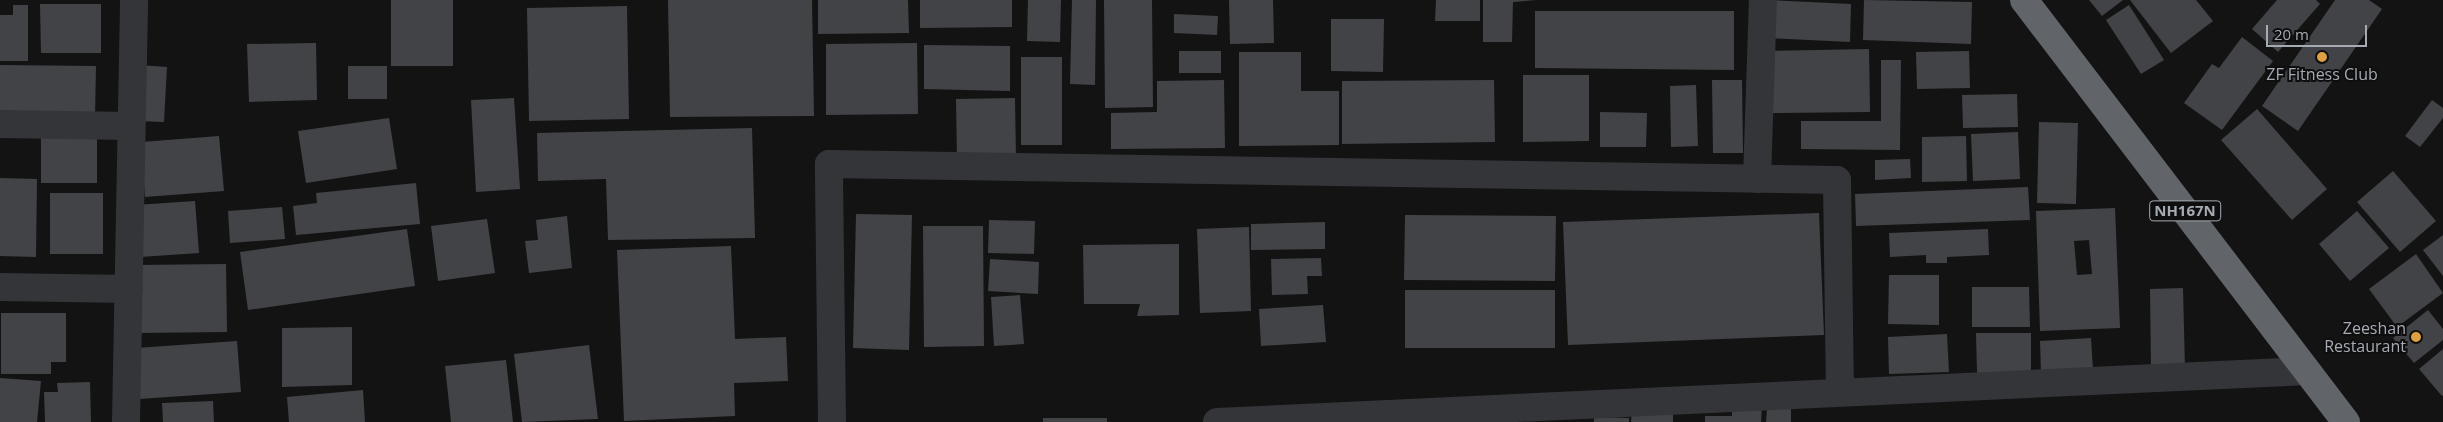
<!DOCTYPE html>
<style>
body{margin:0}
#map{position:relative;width:2443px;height:422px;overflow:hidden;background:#131314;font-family:"Open Sans",sans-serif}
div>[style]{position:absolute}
.building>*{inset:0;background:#424347}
.street>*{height:28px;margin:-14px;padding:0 14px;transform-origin:14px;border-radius:14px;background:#343539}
.highway>*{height:28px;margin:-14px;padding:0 14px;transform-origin:14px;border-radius:14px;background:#616469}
.dots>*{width:14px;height:14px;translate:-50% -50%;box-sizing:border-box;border:2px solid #0e0e0f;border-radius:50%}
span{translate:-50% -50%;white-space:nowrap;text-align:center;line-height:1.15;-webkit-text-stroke:4px #0e0e0f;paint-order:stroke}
.shield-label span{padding:1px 4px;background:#0e0e0f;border:1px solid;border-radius:4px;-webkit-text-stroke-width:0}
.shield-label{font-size:15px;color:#a6abb3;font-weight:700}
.poi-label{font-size:16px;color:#a6abb3}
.right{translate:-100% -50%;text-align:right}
.scale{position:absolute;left:2266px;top:25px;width:101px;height:22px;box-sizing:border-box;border:2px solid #a6abb3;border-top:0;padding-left:6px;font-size:15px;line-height:18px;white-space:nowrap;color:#a6abb3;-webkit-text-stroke:4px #0e0e0f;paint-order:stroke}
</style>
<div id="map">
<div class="building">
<div style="clip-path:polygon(391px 0,453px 0,453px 66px,391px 66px)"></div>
<div style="clip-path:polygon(668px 0,812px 0,814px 116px,670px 117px)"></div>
<div style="clip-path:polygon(818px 0,908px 0,909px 33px,818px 34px)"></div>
<div style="clip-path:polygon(920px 0,1012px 0,1012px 27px,920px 28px)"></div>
<div style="clip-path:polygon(1028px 0,1061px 0,1060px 42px,1027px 41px)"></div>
<div style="clip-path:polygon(1072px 0,1096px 0,1095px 85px,1070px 84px)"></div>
<div style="clip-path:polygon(1104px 0,1152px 0,1153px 107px,1105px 108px)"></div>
<div style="clip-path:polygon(1229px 0,1273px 0,1274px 43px,1230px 44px)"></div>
<div style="clip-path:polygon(1436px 0,1480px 0,1480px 21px,1435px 21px)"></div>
<div style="clip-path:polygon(1483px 0,1537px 0,1513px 2px,1512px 42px,1483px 42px)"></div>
<div style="clip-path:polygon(1768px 0,1851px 4px,1850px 42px,1767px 38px)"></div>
<div style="clip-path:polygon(1864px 0,1972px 2px,1971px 44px,1863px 40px)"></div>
<div style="clip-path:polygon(2089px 0,2123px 0,2102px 16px)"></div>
<div style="clip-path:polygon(2130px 0,2196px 0,2213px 21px,2171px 53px)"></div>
<div style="clip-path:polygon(2277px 0,2316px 0,2320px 4px,2278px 52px,2252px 29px)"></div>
<div style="clip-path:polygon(2335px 0,2369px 0,2382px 9px,2298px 131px,2262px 106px)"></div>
<div style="clip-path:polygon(40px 4px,101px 4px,101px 53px,41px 53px)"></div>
<div style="clip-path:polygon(13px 5px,28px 5px,28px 61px,0 61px,0 15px,13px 15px)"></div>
<div style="clip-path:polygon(2129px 5px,2164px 60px,2141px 74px,2106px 20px)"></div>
<div style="clip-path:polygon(627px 6px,629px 119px,529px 121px,527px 8px)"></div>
<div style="clip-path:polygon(1535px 11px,1734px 11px,1734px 70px,1535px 68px)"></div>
<div style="clip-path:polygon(1174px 14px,1218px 16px,1217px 35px,1174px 33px)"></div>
<div style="clip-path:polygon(1331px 19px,1384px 19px,1383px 72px,1331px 71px)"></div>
<div style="clip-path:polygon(2242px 37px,2273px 61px,2222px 130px,2184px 103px,2212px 64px,2219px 68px)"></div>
<div style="clip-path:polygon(316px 43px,317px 100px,249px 102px,247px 44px)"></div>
<div style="clip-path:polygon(917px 43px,918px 114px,826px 115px,826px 44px)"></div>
<div style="clip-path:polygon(924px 45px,1010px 46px,1010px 91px,924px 89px)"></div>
<div style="clip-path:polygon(1869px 49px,1870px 112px,1770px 113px,1769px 51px)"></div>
<div style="clip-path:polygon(1179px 51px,1221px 51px,1221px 73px,1179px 73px)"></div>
<div style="clip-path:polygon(1969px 51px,1970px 88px,1917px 89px,1916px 52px)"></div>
<div style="clip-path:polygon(1239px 52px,1301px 52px,1301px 91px,1339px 91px,1339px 145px,1239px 146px)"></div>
<div style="clip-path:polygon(1021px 57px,1062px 57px,1062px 145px,1021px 145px)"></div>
<div style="clip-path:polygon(1881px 60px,1901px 60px,1900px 150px,1801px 149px,1801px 121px,1881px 121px)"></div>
<div style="clip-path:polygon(0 65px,96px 66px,95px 117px,0 117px)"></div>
<div style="clip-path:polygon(140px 65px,167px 67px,164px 122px,137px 121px)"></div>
<div style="clip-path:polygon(348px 66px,387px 66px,387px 99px,348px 99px)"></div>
<div style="clip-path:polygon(1523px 75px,1589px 75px,1589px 141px,1523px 142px)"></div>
<div style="clip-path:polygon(1224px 80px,1225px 148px,1111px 149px,1111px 113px,1157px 112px,1157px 81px)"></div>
<div style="clip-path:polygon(1494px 80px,1495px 142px,1342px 144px,1342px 81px)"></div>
<div style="clip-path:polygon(1712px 80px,1742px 80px,1743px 153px,1713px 153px)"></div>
<div style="clip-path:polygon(1696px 85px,1698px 146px,1671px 147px,1670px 86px)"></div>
<div style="clip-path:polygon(2017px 94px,2018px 127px,1963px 128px,1962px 95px)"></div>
<div style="clip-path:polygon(514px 98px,520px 189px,476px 192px,471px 100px)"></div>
<div style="clip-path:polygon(1015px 98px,1016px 160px,957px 161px,956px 99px)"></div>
<div style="clip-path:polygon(2432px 100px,2443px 108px,2443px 118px,2420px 147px,2405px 136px)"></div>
<div style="clip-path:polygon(2257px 109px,2327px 189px,2292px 220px,2221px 140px)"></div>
<div style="clip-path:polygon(1600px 112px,1647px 113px,1646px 147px,1600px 147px)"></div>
<div style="clip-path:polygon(389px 118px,397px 169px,306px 183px,298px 131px)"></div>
<div style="clip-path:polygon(2039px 122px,2078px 123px,2076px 204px,2037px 203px)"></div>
<div style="clip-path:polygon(752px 128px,755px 238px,608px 240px,606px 179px,538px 181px,537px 133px)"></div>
<div style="clip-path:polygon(2018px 132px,2020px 179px,1973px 181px,1971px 134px)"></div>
<div style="clip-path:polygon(219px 136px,224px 191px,145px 197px,141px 142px)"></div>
<div style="clip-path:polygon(1966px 136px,1967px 181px,1922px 182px,1922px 137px)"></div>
<div style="clip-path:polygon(41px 137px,97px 137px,97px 183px,41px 183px)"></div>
<div style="clip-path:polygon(1910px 159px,1911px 178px,1875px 180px,1875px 160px)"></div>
<div style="clip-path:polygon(2393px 171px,2436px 221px,2400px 252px,2357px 202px)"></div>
<div style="clip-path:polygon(0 178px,37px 179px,36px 257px,0 256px)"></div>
<div style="clip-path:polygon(416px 183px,420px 224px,296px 235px,293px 206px,317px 203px,316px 193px)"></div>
<div style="clip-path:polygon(2028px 187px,2030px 220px,1856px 226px,1855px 194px)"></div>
<div style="clip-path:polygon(50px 193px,103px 193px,103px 254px,50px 254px)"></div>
<div style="clip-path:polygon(195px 201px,199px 253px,140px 257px,135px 205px)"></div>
<div style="clip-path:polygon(282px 207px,285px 239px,230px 243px,228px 211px)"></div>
<div style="clip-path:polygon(evenodd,2115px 208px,2120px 328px,2040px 331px,2036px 211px,2115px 208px,2089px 240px,2092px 274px,2077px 275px,2074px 241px,2089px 240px)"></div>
<div style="clip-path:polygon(2357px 211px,2389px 248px,2350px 281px,2319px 244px)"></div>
<div style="clip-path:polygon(1819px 213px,1824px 335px,1568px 345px,1563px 222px)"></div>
<div style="clip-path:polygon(856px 214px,912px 215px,909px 350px,853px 348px)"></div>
<div style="clip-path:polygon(1405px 215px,1556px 216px,1555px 281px,1404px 280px)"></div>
<div style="clip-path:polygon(567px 216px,572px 268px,529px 273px,525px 241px,538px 240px,536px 220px)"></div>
<div style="clip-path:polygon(487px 219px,495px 273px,438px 281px,431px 226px)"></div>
<div style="clip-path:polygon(989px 220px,1035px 221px,1034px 254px,988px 253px)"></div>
<div style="clip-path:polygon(1325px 222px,1325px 249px,1251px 250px,1251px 224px)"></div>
<div style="clip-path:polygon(923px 226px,983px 226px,984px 346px,924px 347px)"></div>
<div style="clip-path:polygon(1249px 227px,1251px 311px,1200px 313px,1197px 229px)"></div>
<div style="clip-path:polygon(407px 229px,415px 286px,248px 310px,240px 252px)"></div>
<div style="clip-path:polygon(1988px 229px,1989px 255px,1947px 257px,1947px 263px,1926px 263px,1926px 255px,1890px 257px,1889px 233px)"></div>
<div style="clip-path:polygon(2443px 235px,2443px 276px,2423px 250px)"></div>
<div style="clip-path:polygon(1179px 244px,1179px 315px,1137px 316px,1140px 304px,1084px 304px,1083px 245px)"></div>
<div style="clip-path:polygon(731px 246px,735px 339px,786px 337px,788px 381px,734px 383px,735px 416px,624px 421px,617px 250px)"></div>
<div style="clip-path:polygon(2416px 254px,2443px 293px,2397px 327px,2369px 289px)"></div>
<div style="clip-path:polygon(1321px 258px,1322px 276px,1307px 276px,1308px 294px,1272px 295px,1271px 259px)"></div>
<div style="clip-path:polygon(990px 259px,1039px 262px,1038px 294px,988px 291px)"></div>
<div style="clip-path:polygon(226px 264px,227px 332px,137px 333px,136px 265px)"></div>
<div style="clip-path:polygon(1889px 275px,1939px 275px,1939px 325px,1888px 324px)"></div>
<div style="clip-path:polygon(1972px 287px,2029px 287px,2030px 327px,1972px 327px)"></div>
<div style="clip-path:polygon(2183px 288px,2185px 369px,2151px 369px,2150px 289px)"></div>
<div style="clip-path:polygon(1405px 290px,1555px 290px,1555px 348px,1405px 348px)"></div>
<div style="clip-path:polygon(1020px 295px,1024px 344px,994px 346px,991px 297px)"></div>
<div style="clip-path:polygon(1323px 305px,1326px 342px,1261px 346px,1259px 309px)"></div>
<div style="clip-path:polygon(2428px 310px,2443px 329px,2443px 340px,2414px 363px,2393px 338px)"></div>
<div style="clip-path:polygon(1px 313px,66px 313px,66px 362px,51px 362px,51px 374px,1px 374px)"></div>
<div style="clip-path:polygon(352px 327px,352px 385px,282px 387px,282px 328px)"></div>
<div style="clip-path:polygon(1976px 333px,2031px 333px,2031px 373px,1977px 373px)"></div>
<div style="clip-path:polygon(1947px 334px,1949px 372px,1889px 374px,1888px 337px)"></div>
<div style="clip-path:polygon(2091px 338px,2093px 370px,2041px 373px,2040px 341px)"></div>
<div style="clip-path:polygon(237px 341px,241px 392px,139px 399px,136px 348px)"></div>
<div style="clip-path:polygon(589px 345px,598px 419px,522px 422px,514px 354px)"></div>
<div style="clip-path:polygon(2443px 349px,2443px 395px,2442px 396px,2419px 369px)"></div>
<div style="clip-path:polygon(506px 360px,513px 422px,451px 422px,445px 366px)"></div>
<div style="clip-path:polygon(0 378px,41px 381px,37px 422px,0 422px)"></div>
<div style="clip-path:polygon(90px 382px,91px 422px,45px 422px,44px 392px,58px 392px,57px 383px)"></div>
<div style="clip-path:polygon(363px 390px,365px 422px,289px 422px,287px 397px)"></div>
<div style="clip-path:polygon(213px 401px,214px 422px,163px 422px,162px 403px)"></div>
<div style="clip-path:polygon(1732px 406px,1762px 406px,1761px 422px,1705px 422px,1705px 416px,1732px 416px)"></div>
<div style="clip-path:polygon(1632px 409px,1673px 410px,1673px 422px,1631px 422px)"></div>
<div style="clip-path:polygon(1767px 409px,1791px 409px,1791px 422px,1766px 422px)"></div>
<div style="clip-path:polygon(1594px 417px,1629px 418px,1629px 422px,1594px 422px)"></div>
<div style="clip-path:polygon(1043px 418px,1107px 418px,1107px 422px,1043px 422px)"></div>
</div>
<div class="street">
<div style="left:0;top:124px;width:131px;rotate:0.9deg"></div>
<div style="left:1757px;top:179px;width:179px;rotate:-88.1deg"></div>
<div style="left:0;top:287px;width:129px;rotate:0.9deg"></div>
<div style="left:126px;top:422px;width:422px;rotate:-88.9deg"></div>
<div style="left:832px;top:422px;width:258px;rotate:-90.7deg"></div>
<div style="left:829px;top:164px;width:1008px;rotate:0.91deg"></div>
<div style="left:1837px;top:180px;width:212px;rotate:89.2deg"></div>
<div style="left:1217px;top:422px;width:1091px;rotate:-2.68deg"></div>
</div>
<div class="highway">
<div style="left:2024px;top:0;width:531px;rotate:52.66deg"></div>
</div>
<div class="dots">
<div style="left:2322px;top:57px;background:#dda042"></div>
<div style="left:2416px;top:337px;background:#dda042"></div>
</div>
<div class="shield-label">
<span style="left:2185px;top:211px">NH167N</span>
</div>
<div class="poi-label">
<span style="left:2322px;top:74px">ZF Fitness Club</span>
<span class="right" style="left:2406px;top:337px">Zeeshan<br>Restaurant</span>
</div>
<div class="scale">20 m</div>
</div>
